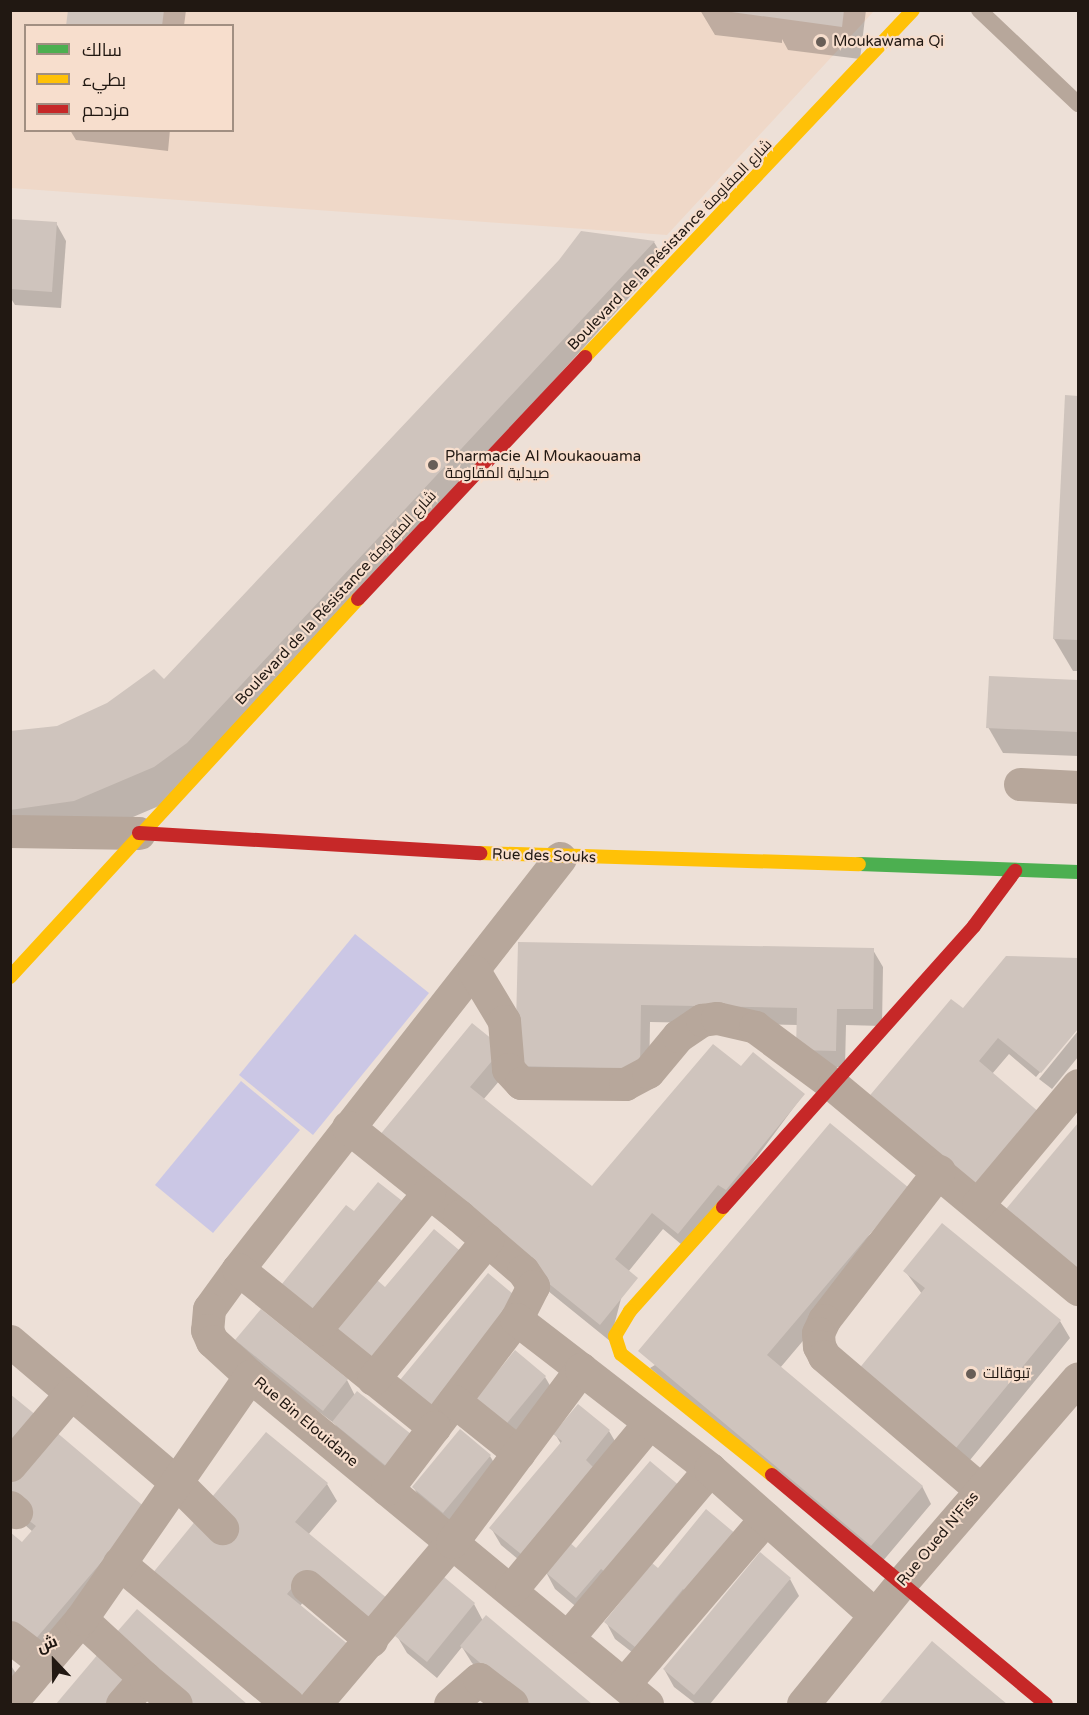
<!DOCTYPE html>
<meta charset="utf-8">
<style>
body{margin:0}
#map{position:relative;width:1089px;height:1715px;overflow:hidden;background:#ede0d7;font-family:"Varela Round",Cairo,sans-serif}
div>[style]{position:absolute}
.built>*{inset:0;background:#efd8c8}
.green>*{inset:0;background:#cbc7e5}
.shadow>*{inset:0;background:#0003}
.building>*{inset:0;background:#cfc4bd}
.lane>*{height:16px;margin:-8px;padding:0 8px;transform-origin:8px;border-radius:8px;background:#b7a79b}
.street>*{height:33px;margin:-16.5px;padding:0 16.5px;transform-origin:16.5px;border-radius:16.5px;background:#b7a79b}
.fast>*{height:14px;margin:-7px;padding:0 7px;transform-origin:7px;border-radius:7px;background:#4caf50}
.slow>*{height:14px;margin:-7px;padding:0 7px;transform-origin:7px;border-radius:7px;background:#ffc107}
.jam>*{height:14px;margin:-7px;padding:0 7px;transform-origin:7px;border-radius:7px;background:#c62828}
.dots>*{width:16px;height:16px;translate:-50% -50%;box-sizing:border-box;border:3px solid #f7decd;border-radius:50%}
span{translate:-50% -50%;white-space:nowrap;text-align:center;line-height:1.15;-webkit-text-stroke:4.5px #f7decd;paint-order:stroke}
.poi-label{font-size:15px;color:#211812}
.left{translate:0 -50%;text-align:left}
.street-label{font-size:15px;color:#211812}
.frame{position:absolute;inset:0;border:12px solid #211812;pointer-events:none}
.legend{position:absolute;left:24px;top:24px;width:210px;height:108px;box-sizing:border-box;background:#f7decd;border:2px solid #a18f82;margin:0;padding:8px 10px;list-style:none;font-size:18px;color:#211812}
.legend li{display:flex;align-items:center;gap:12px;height:30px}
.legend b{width:30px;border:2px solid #a18f82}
.north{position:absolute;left:24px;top:1631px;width:60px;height:60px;-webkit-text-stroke:4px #f7decd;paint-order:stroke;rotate:338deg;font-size:16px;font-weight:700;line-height:24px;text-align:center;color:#211812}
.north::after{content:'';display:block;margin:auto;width:21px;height:27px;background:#211812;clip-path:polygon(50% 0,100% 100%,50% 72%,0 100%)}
</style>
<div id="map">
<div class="built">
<div style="clip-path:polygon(evenodd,10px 11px,874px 11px,667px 235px,11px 188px,10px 11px,26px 26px,232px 26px,232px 130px,26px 130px,26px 26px)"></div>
</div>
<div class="green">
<div style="clip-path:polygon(355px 934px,429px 993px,313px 1135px,239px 1075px)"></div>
<div style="clip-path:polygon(241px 1081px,300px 1130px,213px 1233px,155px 1185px)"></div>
</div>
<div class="shadow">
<div style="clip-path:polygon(69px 10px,186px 10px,184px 26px,67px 26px)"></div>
<div style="clip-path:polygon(700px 10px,866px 10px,860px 59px,788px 50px,782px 39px,782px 43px,715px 35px)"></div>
<div style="clip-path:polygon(70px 130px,170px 130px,168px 151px,76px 140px)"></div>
<div style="clip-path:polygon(10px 220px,56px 223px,66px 241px,61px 308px,15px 305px,10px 297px)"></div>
<div style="clip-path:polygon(582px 233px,654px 242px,664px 259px,173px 800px,93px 834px,10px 843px,10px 732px,58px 728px,169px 685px,561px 261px)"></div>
<div style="clip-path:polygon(1066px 397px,1078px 397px,1078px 671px,1073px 671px,1054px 639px)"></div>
<div style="clip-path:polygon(1077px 681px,1078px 756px,1003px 753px,988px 727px)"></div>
<div style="clip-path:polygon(519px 944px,873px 950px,883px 967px,882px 1026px,846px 1025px,845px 1067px,808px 1067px,798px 1025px,650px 1022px,649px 1085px,516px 1066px)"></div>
<div style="clip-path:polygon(1006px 957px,1078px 960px,1078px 1027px,1036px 1077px,1009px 1054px,992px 1074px,985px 1207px,963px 1010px)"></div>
<div style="clip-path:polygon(472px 1025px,512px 1066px,483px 1100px,592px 1188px,741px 1068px,803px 1095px,688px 1250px,663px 1229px,628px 1272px,610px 1341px,386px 1160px)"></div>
<div style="clip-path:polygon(1078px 1031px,1078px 1057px,1052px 1089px,1039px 1079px)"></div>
<div style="clip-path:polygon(1078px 1125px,1078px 1287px,1003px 1215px)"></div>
<div style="clip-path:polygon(917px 1206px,780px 1368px,922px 1486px,931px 1504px,882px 1562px,650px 1368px)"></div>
<div style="clip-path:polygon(905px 1271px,1060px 1321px,1070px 1338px,961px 1471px,922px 1294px)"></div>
<div style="clip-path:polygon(261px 1311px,347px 1380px,401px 1486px,344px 1440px,335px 1424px,247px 1357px,237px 1340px)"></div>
<div style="clip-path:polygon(545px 1377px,555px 1394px,508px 1450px,478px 1426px)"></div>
<div style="clip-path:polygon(10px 1396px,145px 1510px,38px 1665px,23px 1544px,33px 1532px,10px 1512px)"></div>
<div style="clip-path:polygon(578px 1406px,609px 1431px,619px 1448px,531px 1570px,501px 1545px,491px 1528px,561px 1444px,555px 1434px)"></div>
<div style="clip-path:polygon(267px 1434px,327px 1484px,337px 1501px,308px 1535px,311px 1593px,300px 1606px,158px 1597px)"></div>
<div style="clip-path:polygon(490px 1456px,500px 1473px,453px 1529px,424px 1505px,414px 1488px)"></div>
<div style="clip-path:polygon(650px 1463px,586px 1615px,555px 1589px,546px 1572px,577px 1550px)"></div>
<div style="clip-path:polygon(706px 1511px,700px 1610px,646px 1663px,615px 1639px,606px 1622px,658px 1570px)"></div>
<div style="clip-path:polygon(790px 1579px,799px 1596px,710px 1704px,696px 1704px,674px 1687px,664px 1669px)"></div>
<div style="clip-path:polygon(474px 1604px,483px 1621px,486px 1617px,590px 1704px,521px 1704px,472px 1663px,462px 1647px,437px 1678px,407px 1653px,397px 1636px)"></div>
<div style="clip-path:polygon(137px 1612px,245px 1704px,177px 1704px)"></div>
<div style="clip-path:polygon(933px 1643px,1005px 1704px,881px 1704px)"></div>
<div style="clip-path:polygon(99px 1655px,137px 1704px,58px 1704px)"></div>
<div style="clip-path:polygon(10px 1664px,20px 1680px,10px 1691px)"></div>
</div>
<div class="building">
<div style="clip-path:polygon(68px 10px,164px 10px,162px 26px,66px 26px)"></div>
<div style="clip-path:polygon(717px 10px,844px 10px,842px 27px)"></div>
<div style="clip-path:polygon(10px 219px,57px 222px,52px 292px,10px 289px)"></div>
<div style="clip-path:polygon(581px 231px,655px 241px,187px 743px,154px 767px,74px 801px,10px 810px,10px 731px,57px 726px,107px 703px,154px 669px,164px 679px,559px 260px)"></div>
<div style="clip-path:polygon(1065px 395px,1078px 396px,1078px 640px,1053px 639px)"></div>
<div style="clip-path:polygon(989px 676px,1078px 680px,1078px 732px,986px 728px)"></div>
<div style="clip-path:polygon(518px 942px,874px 948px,873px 1009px,837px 1009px,836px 1051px,796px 1050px,797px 1008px,641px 1005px,640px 1069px,515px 1066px)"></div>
<div style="clip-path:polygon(1006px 956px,1078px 958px,1078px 1029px,1041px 1073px,998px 1038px,979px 1061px,1040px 1113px,975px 1191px,866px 1100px,951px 999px,963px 1008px)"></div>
<div style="clip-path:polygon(472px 1023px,503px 1048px,470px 1087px,592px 1186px,713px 1044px,741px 1066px,753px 1052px,805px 1094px,726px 1190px,718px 1185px,678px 1234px,652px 1213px,615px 1259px,638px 1278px,600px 1325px,374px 1142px)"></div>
<div style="clip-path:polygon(830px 1123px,909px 1188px,767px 1355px,923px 1486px,871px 1546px,638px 1351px)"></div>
<div style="clip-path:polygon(1078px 1123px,1078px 1280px,1001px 1215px)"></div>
<div style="clip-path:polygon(378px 1182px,410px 1207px,308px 1323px,273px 1295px,346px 1205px,354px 1211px)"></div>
<div style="clip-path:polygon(942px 1223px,1061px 1320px,951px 1454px,853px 1376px,925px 1288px,903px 1271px)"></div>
<div style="clip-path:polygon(434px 1229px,465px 1255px,362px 1368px,328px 1340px,377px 1280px,385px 1287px)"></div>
<div style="clip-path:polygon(488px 1273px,519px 1299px,422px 1416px,391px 1391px)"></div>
<div style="clip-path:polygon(261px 1309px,348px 1379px,323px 1411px,235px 1340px)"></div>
<div style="clip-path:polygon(515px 1350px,546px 1376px,498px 1434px,467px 1409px)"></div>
<div style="clip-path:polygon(357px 1391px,416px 1438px,391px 1470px,332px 1422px)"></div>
<div style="clip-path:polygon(10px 1394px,42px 1420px,10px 1458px)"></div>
<div style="clip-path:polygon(578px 1404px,610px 1430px,586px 1460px,593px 1467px,521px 1554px,489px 1528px,562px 1441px,553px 1434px)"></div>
<div style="clip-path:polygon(460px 1429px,491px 1455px,443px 1513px,412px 1487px)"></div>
<div style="clip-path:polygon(55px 1431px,147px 1509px,27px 1649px,10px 1634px,10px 1532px,22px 1542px,36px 1526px,10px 1506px,10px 1484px)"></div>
<div style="clip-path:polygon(266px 1432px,328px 1483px,295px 1522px,388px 1599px,363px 1629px,301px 1577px,287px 1594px,350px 1646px,301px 1704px,147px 1580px,197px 1519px,226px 1543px,238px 1528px,207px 1503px)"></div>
<div style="clip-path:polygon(650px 1461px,681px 1487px,608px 1574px,601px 1569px,576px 1598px,544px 1571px,569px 1542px,576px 1548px)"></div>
<div style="clip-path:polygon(706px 1509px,737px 1535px,689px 1594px,683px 1589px,635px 1647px,604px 1622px,652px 1563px,658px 1568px)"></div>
<div style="clip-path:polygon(760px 1552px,791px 1578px,694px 1695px,663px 1669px)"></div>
<div style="clip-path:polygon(444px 1577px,475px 1603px,427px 1662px,395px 1636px)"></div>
<div style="clip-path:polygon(137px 1609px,247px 1704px,185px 1704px,110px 1640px)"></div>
<div style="clip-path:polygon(486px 1615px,592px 1704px,529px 1704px,460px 1646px)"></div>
<div style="clip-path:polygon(932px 1641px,972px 1675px,1007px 1704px,879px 1704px)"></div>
<div style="clip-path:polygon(99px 1653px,133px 1681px,113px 1704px,56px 1704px)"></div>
</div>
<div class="lane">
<div style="left:979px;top:10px;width:137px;rotate:43.5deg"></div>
</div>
<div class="street">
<div style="left:1020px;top:784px;width:58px;rotate:3deg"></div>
<div style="left:10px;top:831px;width:129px;rotate:0.9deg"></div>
<div style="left:560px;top:858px;width:522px;rotate:128.08deg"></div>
<div style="left:238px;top:1269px;width:49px;rotate:125.9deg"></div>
<div style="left:209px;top:1309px;width:21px;rotate:95deg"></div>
<div style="left:207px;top:1330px;width:12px;rotate:66deg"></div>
<div style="left:212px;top:1341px;width:52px;rotate:42.6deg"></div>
<div style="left:250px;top:1376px;width:515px;rotate:39.56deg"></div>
<div style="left:474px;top:971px;width:58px;rotate:59deg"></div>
<div style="left:504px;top:1021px;width:48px;rotate:85.2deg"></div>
<div style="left:508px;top:1069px;width:19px;rotate:47deg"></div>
<div style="left:521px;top:1083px;width:104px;rotate:0.6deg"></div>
<div style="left:625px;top:1084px;width:26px;rotate:-28deg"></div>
<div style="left:648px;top:1072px;width:47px;rotate:-50.2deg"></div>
<div style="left:678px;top:1036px;width:29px;rotate:-34deg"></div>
<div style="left:702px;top:1020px;width:15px;rotate:-8deg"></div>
<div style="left:717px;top:1018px;width:39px;rotate:13deg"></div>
<div style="left:755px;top:1027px;width:97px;rotate:36.6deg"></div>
<div style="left:833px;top:1085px;width:319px;rotate:39.8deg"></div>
<div style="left:348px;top:1127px;width:142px;rotate:38.7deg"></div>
<div style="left:459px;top:1216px;width:84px;rotate:40.7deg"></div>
<div style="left:523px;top:1271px;width:18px;rotate:56deg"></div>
<div style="left:533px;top:1286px;width:37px;rotate:117deg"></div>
<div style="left:516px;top:1319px;width:136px;rotate:127.2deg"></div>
<div style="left:939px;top:1171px;width:188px;rotate:127.7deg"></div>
<div style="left:824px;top:1320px;width:14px;rotate:115deg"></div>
<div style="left:818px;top:1333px;width:13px;rotate:86deg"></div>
<div style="left:819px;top:1346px;width:11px;rotate:63deg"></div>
<div style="left:824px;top:1356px;width:206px;rotate:40.5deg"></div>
<div style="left:978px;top:1204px;width:155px;rotate:-50deg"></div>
<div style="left:238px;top:1269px;width:252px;rotate:38.9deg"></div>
<div style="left:434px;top:1427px;width:78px;rotate:127.2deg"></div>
<div style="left:516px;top:1319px;width:82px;rotate:37.6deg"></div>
<div style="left:315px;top:1330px;width:179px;rotate:-50.4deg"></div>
<div style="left:10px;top:1341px;width:219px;rotate:40.4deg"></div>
<div style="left:177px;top:1483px;width:64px;rotate:45deg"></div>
<div style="left:373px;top:1379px;width:180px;rotate:-50.6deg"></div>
<div style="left:454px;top:1401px;width:83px;rotate:38.7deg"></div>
<div style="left:10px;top:1465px;width:94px;rotate:-49.7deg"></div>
<div style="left:10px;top:1507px;width:8px;rotate:40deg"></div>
<div style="left:119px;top:1563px;width:220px;rotate:39.8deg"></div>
<div style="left:307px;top:1586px;width:84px;rotate:40.2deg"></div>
<div style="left:511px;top:1590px;width:217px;rotate:-50.4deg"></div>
<div style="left:81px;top:1619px;width:87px;rotate:42.7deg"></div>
<div style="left:10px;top:1637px;width:44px;rotate:37.6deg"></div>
<div style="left:568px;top:1637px;width:220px;rotate:-49.8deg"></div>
<div style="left:624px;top:1684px;width:218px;rotate:-49.5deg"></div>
<div style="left:10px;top:1703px;width:110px;rotate:-49.8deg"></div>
<div style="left:81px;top:1619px;width:296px;rotate:-55.2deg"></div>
<div style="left:122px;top:1704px;width:35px;rotate:-49deg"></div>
<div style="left:145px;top:1678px;width:40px;rotate:40deg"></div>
<div style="left:315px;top:1704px;width:212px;rotate:-49.8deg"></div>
<div style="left:452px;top:1542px;width:216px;rotate:-53.3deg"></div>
<div style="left:581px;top:1369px;width:163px;rotate:37.8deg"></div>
<div style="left:710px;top:1469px;width:220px;rotate:41.5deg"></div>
<div style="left:450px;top:1704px;width:38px;rotate:-41deg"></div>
<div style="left:479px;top:1679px;width:41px;rotate:37.1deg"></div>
<div style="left:803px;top:1704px;width:157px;rotate:-50.9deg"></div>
<div style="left:902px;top:1582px;width:269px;rotate:-49.2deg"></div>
</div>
<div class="fast">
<div style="left:859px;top:864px;width:219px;rotate:2.1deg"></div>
</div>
<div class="slow">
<div style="left:585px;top:357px;width:477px;rotate:-46.6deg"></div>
<div style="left:480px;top:853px;width:379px;rotate:1.7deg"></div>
<div style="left:10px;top:977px;width:514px;rotate:-47.37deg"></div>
<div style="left:723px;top:1207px;width:140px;rotate:131.8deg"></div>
<div style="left:630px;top:1311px;width:29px;rotate:121deg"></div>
<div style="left:615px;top:1336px;width:19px;rotate:72deg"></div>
<div style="left:621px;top:1354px;width:193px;rotate:38.7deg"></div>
</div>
<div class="jam">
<div style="left:358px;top:599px;width:332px;rotate:-46.8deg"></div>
<div style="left:139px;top:833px;width:342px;rotate:3.4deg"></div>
<div style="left:723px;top:1207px;width:377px;rotate:-48.2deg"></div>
<div style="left:974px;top:926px;width:69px;rotate:-53.3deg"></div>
<div style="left:772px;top:1475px;width:357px;rotate:39.9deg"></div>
</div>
<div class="dots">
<div style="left:821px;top:42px;background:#685e57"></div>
<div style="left:433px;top:465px;background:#685e57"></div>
<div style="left:971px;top:1374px;background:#685e57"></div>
</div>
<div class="poi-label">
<span class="left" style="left:833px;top:42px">Moukawama Qi</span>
<span class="left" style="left:445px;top:465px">Pharmacie Al Moukaouama<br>صيدلية المقاومة</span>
<span class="left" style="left:983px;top:1374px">تبوقالت</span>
</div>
<div class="street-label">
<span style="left:670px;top:245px;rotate:-46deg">Boulevard de la Résistance شارع المقاومة</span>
<span style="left:336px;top:598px;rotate:-47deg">Boulevard de la Résistance شارع المقاومة</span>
<span style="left:544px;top:856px;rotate:2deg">Rue des Souks</span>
<span style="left:306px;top:1422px;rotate:40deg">Rue Bin Elouidane</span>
<span style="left:938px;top:1539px;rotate:-50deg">Rue Oued N'Fiss</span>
</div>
<div class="frame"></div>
<ul class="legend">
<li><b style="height:8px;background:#4caf50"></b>سالك</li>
<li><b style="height:8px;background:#ffc107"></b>بطيء</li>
<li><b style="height:8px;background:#c62828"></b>مزدحم</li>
</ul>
<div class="north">ش</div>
</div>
